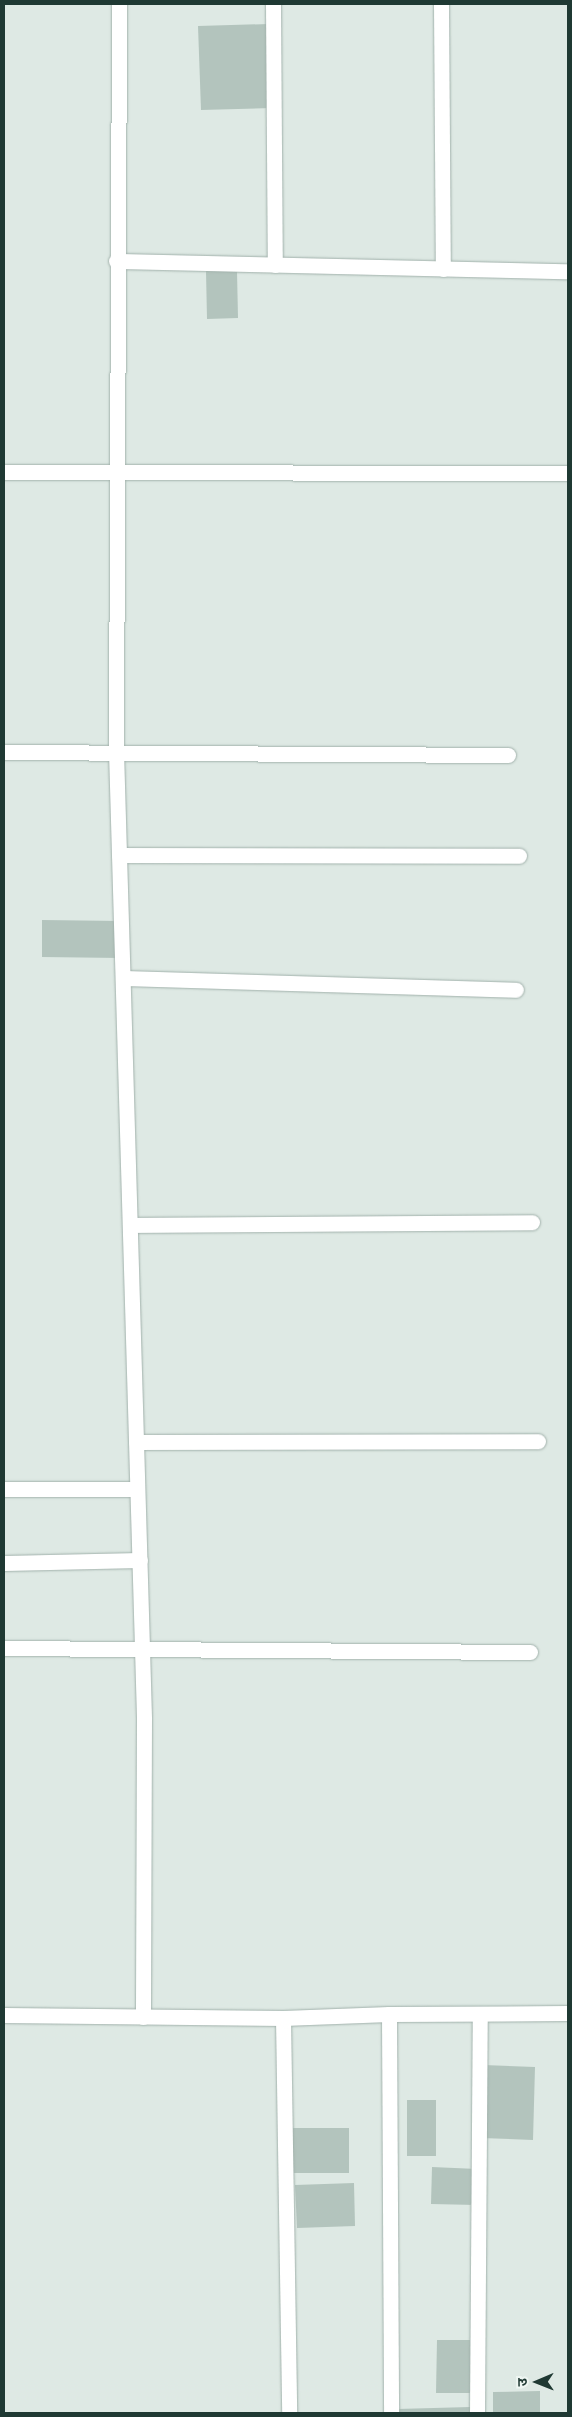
<!DOCTYPE html>
<meta charset="utf-8">
<style>
body{margin:0}
#map{position:relative;width:572px;height:2417px;overflow:hidden;background:#dee9e4;font-family:"Roboto Condensed","Noto Sans Devanagari",sans-serif}
div>[style]{position:absolute}
.building>*{inset:0;background:#b3c4bd}
.roads{filter:drop-shadow(0 0 1px #a1b1ab) drop-shadow(0 0 1px #a1b1ab)}
.minor>*{height:15px;margin:-7.5px;padding:0 7.5px;transform-origin:7.5px;border-radius:7.5px;background:#fff}
span{translate:-50% -50%;white-space:nowrap;text-align:center;line-height:1.15;-webkit-text-stroke:4.5px #eef6f2;paint-order:stroke}
.frame{position:absolute;inset:0;border:5px solid #1f3933;pointer-events:none}
.north{position:absolute;left:512px;top:2357px;width:50px;height:50px;-webkit-text-stroke:4px #eef6f2;paint-order:stroke;rotate:269deg;font-size:14px;font-weight:700;line-height:20px;text-align:center;color:#1f3933}
.north::after{content:'';display:block;margin:auto;width:18px;height:22px;background:#1f3933;clip-path:polygon(50% 0,100% 100%,50% 72%,0 100%)}
</style>
<div id="map">
<div class="building">
<div style="clip-path:polygon(269px 24px,272px 108px,201px 110px,198px 26px)"></div>
<div style="clip-path:polygon(206px 271px,237px 271px,238px 318px,207px 319px)"></div>
<div style="clip-path:polygon(42px 920px,121px 921px,121px 958px,42px 957px)"></div>
<div style="clip-path:polygon(483px 2065px,535px 2067px,533px 2140px,481px 2138px)"></div>
<div style="clip-path:polygon(407px 2100px,436px 2100px,436px 2156px,407px 2156px)"></div>
<div style="clip-path:polygon(292px 2128px,349px 2128px,349px 2173px,293px 2173px)"></div>
<div style="clip-path:polygon(432px 2167px,477px 2169px,476px 2205px,431px 2204px)"></div>
<div style="clip-path:polygon(354px 2183px,355px 2226px,297px 2228px,295px 2185px)"></div>
<div style="clip-path:polygon(437px 2340px,470px 2340px,471px 2393px,436px 2393px)"></div>
<div style="clip-path:polygon(540px 2391px,540px 2413px,493px 2413px,493px 2392px)"></div>
<div style="clip-path:polygon(470px 2407px,471px 2413px,398px 2413px,397px 2409px)"></div>
</div>
<div class="roads">
<div class="minor">
<div style="left:119px;top:4px;width:747px;rotate:90.23deg"></div>
<div style="left:116px;top:751px;width:968px;rotate:88.34deg"></div>
<div style="left:144px;top:1719px;width:298px;rotate:90.2deg"></div>
<div style="left:273px;top:4px;width:261px;rotate:89.6deg"></div>
<div style="left:441px;top:4px;width:265px;rotate:89.6deg"></div>
<div style="left:116px;top:261px;width:452px;rotate:1.3deg"></div>
<div style="left:4px;top:472px;width:564px;rotate:0.1deg"></div>
<div style="left:4px;top:752px;width:504px;rotate:0.34deg"></div>
<div style="left:119px;top:855px;width:400px;rotate:0.1deg"></div>
<div style="left:123px;top:978px;width:393px;rotate:1.7deg"></div>
<div style="left:130px;top:1225px;width:402px;rotate:-0.4deg"></div>
<div style="left:136px;top:1442px;width:402px;rotate:-0.1deg"></div>
<div style="left:4px;top:1489px;width:133px"></div>
<div style="left:4px;top:1563px;width:136px;rotate:-1.3deg"></div>
<div style="left:4px;top:1648px;width:526px;rotate:0.44deg"></div>
<div style="left:389px;top:2014px;width:399px;rotate:89.7deg"></div>
<div style="left:4px;top:2015px;width:279px;rotate:0.6deg"></div>
<div style="left:283px;top:2018px;width:106px;rotate:-2.2deg"></div>
<div style="left:389px;top:2014px;width:179px;rotate:-0.3deg"></div>
<div style="left:283px;top:2018px;width:395px;rotate:89.1deg"></div>
<div style="left:477px;top:2413px;width:399px;rotate:-89.6deg"></div>
</div>
</div>
<div class="frame"></div>
<div class="north">उ</div>
</div>
